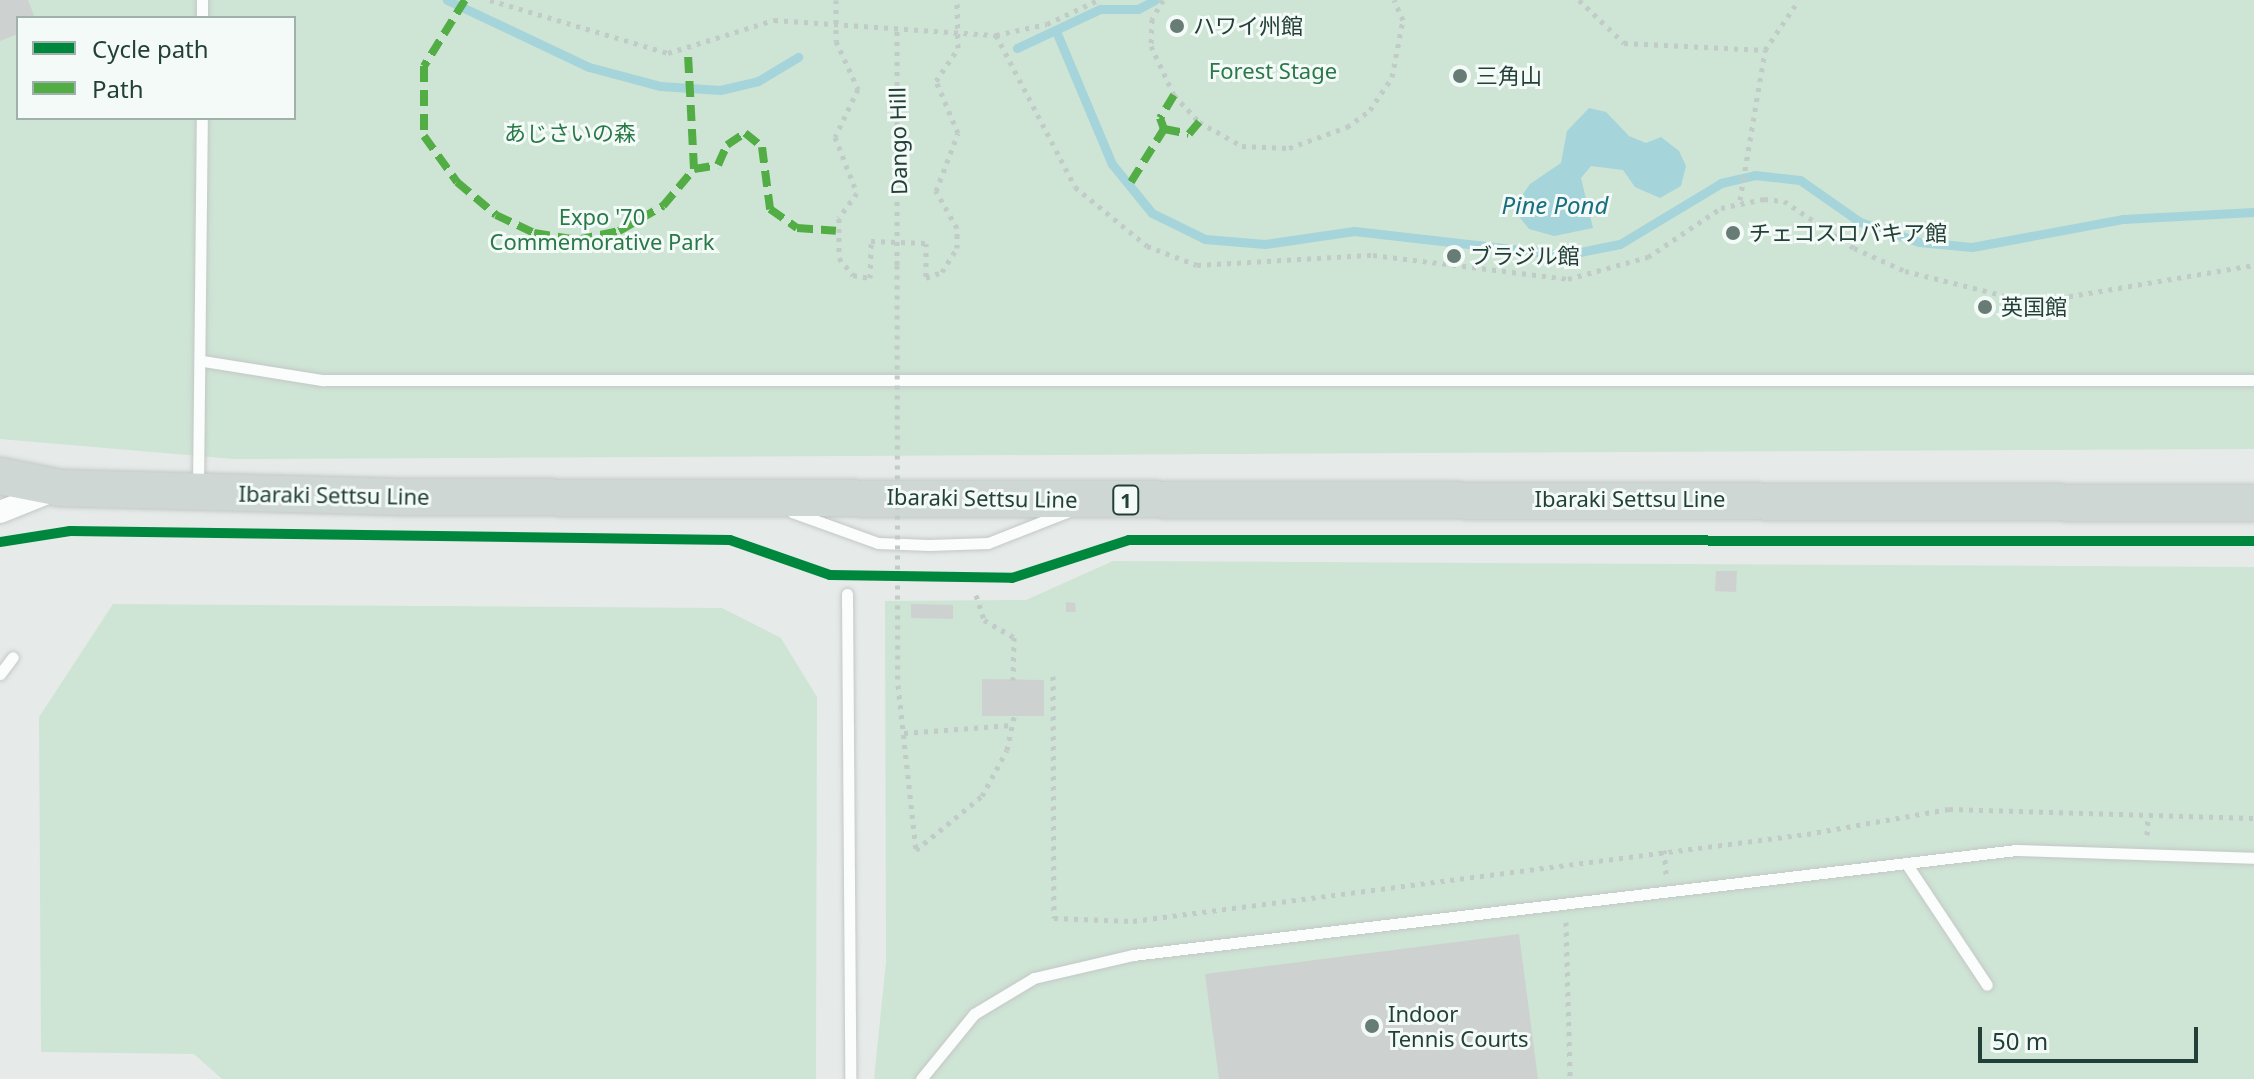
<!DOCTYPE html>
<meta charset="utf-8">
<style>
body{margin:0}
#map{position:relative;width:2254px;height:1079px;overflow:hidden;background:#e6ebe9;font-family:"Noto Sans","Noto Sans JP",sans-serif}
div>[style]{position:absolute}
.green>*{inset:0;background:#cee4d5}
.water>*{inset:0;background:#a5d4da}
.stream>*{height:9px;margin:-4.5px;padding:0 4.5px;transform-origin:4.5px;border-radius:4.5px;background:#a5d4da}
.building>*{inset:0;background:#cdd2d0}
.path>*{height:5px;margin-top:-2.5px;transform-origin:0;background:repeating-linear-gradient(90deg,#c1cbc7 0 4px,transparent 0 10px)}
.roads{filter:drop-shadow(0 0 2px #c3c8c6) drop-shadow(0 0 2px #c3c8c6)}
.lane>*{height:11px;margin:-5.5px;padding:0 5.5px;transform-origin:5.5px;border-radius:5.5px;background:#fbfcfc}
.street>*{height:22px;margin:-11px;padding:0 11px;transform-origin:11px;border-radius:11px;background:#fbfcfc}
.primary>*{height:36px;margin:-18px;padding:0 18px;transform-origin:18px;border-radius:18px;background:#ced7d4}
.path-bridge>*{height:5px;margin-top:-2.5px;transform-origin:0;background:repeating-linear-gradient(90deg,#c1cbc7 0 4px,transparent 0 10px)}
.quiet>*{height:8px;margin-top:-4px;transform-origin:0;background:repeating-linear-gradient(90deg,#53ad45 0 16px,transparent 0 24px)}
.cycleway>*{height:10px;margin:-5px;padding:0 5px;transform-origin:5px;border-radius:5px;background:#00873e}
.dots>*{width:22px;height:22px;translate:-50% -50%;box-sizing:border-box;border:4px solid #f4faf7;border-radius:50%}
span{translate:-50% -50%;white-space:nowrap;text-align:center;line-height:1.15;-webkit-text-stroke:6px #f4faf7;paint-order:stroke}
.shield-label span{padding:2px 6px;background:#f4faf7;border:2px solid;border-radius:6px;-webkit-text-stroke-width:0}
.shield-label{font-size:20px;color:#224037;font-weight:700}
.poi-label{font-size:22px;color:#224037}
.left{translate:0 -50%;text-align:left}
.park-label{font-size:22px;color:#2a7948}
.street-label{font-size:22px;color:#224037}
.water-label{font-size:24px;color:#196f7f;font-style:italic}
.legend{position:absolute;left:16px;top:16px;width:280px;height:104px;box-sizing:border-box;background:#f4faf7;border:2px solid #a0b0aa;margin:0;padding:10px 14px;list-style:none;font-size:24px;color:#224037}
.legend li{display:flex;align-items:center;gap:16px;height:40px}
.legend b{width:40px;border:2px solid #a0b0aa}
.scale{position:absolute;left:1978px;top:1027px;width:220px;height:36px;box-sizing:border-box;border:4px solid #224037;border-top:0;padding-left:10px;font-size:24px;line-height:28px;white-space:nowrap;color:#224037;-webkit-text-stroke:6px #f4faf7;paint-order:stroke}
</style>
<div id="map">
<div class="green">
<div style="clip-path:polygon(evenodd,0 0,2254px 0,2254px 449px,234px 459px,0 439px,0 0,18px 18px,294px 18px,294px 118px,18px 118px,18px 18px)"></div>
<div style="clip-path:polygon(1113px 561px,2254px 567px,2254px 1079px,874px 1079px,886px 962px,885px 601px,1026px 600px)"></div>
<div style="clip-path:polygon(113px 604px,722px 608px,781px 638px,817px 697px,816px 1079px,222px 1079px,194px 1054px,41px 1052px,39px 717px)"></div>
</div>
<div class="water">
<div style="clip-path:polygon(1589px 108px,1606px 112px,1629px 136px,1646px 143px,1661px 137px,1679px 151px,1686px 166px,1681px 186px,1660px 198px,1635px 187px,1623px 170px,1591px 166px,1581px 178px,1593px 228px,1554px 236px,1529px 229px,1513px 209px,1530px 184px,1561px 163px,1567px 131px)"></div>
</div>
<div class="stream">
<div style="left:447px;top:0;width:157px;rotate:25.3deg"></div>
<div style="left:589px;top:67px;width:73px;rotate:15deg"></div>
<div style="left:660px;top:86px;width:60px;rotate:3.8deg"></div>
<div style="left:720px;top:90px;width:39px;rotate:-13deg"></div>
<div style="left:758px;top:81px;width:47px;rotate:-31deg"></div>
<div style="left:1056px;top:31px;width:144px;rotate:67.2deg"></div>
<div style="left:1112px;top:164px;width:63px;rotate:50.8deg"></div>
<div style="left:1152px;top:213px;width:59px;rotate:26.1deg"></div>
<div style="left:1205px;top:239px;width:60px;rotate:4.8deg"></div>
<div style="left:1265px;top:244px;width:90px;rotate:-8.3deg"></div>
<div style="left:1354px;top:231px;width:212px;rotate:6.5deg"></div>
<div style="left:1565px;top:255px;width:56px;rotate:-11.3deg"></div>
<div style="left:1620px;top:244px;width:118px;rotate:-31.1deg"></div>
<div style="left:1721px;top:183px;width:35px;rotate:-13deg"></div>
<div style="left:1755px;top:175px;width:45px;rotate:6.3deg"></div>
<div style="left:1800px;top:180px;width:73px;rotate:35deg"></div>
<div style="left:1860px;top:222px;width:62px;rotate:18.7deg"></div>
<div style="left:1919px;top:242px;width:53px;rotate:5.4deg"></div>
<div style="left:1972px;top:247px;width:154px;rotate:-10.5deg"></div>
<div style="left:2123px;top:219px;width:131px;rotate:-3.1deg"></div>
<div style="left:1017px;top:48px;width:92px;rotate:-25.2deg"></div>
<div style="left:1100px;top:9px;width:38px"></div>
<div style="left:1138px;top:9px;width:19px;rotate:-28deg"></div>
</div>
<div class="building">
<div style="clip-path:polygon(0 0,28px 0,35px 18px,18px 18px,18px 34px,0 41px)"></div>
<div style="clip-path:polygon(1716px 571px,1737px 571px,1736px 592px,1715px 591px)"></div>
<div style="clip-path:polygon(1066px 602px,1075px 603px,1076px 612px,1066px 612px)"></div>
<div style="clip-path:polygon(911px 604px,953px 605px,953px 619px,911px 618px)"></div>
<div style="clip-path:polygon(982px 679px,1044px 680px,1044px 716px,982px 716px)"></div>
<div style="clip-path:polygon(1519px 934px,1538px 1079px,1219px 1079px,1205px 974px)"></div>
</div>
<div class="path">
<div style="left:490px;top:0;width:186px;rotate:16.6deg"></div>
<div style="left:668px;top:53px;width:111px;rotate:-17.3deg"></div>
<div style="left:774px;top:20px;width:223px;rotate:3.9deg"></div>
<div style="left:996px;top:35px;width:171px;rotate:62.5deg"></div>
<div style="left:1075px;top:187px;width:93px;rotate:39.3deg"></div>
<div style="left:1147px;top:246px;width:53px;rotate:20.8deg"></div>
<div style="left:1197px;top:265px;width:176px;rotate:-3.3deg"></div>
<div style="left:1373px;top:255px;width:196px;rotate:7deg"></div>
<div style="left:1568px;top:279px;width:83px;rotate:-15.4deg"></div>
<div style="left:1648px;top:257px;width:88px;rotate:-33.9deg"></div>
<div style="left:1721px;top:208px;width:44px;rotate:-11.8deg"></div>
<div style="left:1764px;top:199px;width:20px;rotate:6deg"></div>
<div style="left:1784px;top:201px;width:84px;rotate:33.9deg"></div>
<div style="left:1854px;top:248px;width:56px;rotate:24.3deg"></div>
<div style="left:1905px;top:271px;width:108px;rotate:13.9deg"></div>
<div style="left:2010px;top:297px;width:49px;rotate:1.2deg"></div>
<div style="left:2059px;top:298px;width:198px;rotate:-9.6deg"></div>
<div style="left:836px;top:0;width:41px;rotate:90deg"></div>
<div style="left:836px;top:41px;width:53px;rotate:65.4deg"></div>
<div style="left:858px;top:89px;width:53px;rotate:115.6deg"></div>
<div style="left:835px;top:137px;width:60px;rotate:68.6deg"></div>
<div style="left:857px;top:193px;width:31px;rotate:126deg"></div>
<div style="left:839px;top:218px;width:40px;rotate:90deg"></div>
<div style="left:839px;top:258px;width:22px;rotate:51deg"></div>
<div style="left:853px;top:275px;width:17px;rotate:10deg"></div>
<div style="left:870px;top:278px;width:37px;rotate:-88deg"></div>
<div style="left:871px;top:241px;width:55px;rotate:2.1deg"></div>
<div style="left:926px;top:243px;width:35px;rotate:90deg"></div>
<div style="left:926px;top:278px;width:17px;rotate:-21deg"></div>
<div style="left:942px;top:272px;width:28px;rotate:-58deg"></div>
<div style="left:957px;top:248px;width:20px;rotate:-90deg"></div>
<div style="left:957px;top:228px;width:43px;rotate:-119.6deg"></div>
<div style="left:936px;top:191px;width:62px;rotate:-69.2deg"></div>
<div style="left:958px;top:133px;width:56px;rotate:-112.9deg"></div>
<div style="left:936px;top:81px;width:40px;rotate:-56deg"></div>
<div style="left:958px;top:48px;width:48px;rotate:-91.2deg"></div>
<div style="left:1163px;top:0;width:22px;rotate:120deg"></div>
<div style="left:1152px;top:19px;width:27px;rotate:92deg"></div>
<div style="left:1151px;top:46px;width:54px;rotate:64.9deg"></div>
<div style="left:1174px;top:95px;width:37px;rotate:47deg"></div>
<div style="left:1199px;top:122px;width:49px;rotate:29.2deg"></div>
<div style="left:1242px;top:146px;width:47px;rotate:2.4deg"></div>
<div style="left:1289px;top:148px;width:62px;rotate:-19.9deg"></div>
<div style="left:1347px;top:127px;width:29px;rotate:-36deg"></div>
<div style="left:1370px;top:110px;width:40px;rotate:-56deg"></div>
<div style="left:1392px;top:77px;width:58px;rotate:-79.1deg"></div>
<div style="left:1403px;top:20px;width:22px;rotate:-114deg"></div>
<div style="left:1579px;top:0;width:62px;rotate:43.7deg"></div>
<div style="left:1624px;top:43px;width:141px;rotate:2.8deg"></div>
<div style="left:996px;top:35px;width:52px;rotate:-12.2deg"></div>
<div style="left:1047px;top:24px;width:56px;rotate:-25.2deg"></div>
<div style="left:1740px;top:200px;width:152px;rotate:-80.5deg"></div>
<div style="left:1765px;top:50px;width:60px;rotate:-55.8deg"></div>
<div style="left:897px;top:265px;width:239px;rotate:-90deg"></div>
<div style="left:976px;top:595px;width:26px;rotate:72deg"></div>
<div style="left:984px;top:620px;width:34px;rotate:30deg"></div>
<div style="left:1014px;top:637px;width:43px;rotate:91.3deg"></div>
<div style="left:1053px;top:676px;width:242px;rotate:89.8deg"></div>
<div style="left:1054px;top:918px;width:79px;rotate:2.2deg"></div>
<div style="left:1133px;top:921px;width:680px;rotate:-7.36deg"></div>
<div style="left:1807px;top:834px;width:144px;rotate:-10deg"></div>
<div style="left:1949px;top:809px;width:305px;rotate:1.7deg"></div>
<div style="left:898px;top:685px;width:166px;rotate:83.8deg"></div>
<div style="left:916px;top:850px;width:85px;rotate:-39.3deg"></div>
<div style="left:982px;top:796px;width:52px;rotate:-61.5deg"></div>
<div style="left:1007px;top:750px;width:35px;rotate:-78deg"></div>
<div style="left:904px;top:733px;width:108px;rotate:-4.2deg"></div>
<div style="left:2147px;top:835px;width:20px;rotate:-87deg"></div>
<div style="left:1664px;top:850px;width:25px;rotate:85deg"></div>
<div style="left:1566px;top:922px;width:157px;rotate:88.5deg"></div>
</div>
<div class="roads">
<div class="lane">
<div style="left:202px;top:0;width:18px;rotate:90deg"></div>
<div style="left:203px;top:361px;width:121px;rotate:9.1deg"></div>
<div style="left:322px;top:380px;width:1932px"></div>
<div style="left:198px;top:487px;width:369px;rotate:-89.4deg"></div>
<div style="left:792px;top:512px;width:91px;rotate:19.8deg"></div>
<div style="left:878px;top:543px;width:51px;rotate:2.2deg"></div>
<div style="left:929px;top:545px;width:59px;rotate:-1.9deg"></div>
<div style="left:988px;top:543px;width:85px;rotate:-21.4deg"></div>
<div style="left:847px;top:594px;width:485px;rotate:89.6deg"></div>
<div style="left:0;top:674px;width:21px;rotate:-53deg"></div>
<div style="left:1906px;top:863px;width:146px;rotate:56.4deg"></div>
<div style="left:921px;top:1079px;width:84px;rotate:-50.8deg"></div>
<div style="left:974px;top:1014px;width:70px;rotate:-31deg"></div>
<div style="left:1034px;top:978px;width:102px;rotate:-13.1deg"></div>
<div style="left:1133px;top:955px;width:889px;rotate:-6.78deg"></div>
<div style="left:2016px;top:850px;width:238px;rotate:1.9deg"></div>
</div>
<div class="street">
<div style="left:0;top:512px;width:59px;rotate:-21.8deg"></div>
</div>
<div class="primary">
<div style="left:0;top:476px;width:61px;rotate:11.3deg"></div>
<div style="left:60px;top:488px;width:343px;rotate:1.5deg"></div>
<div style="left:403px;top:497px;width:1851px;rotate:0.19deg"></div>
</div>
</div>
<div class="path-bridge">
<div style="left:897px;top:265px;width:420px;rotate:89.9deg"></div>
</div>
<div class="quiet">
<div style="left:465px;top:0;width:78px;rotate:121.8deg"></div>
<div style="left:424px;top:66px;width:70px;rotate:90deg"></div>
<div style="left:424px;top:136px;width:57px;rotate:54.3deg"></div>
<div style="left:457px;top:182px;width:51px;rotate:40.2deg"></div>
<div style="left:496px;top:215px;width:42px;rotate:25.3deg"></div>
<div style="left:534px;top:233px;width:44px;rotate:9.2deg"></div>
<div style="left:577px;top:240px;width:43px;rotate:-12.1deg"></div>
<div style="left:619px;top:231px;width:51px;rotate:-29.6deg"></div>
<div style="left:663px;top:206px;width:48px;rotate:-50deg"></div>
<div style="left:694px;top:169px;width:116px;rotate:-93deg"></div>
<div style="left:1174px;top:95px;width:27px;rotate:121deg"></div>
<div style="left:1160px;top:118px;width:12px;rotate:70deg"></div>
<div style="left:1164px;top:129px;width:25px;rotate:11deg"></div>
<div style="left:1189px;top:134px;width:16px;rotate:-50deg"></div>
<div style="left:694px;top:169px;width:24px;rotate:-9deg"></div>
<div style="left:718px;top:165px;width:22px;rotate:-66deg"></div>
<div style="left:727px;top:145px;width:22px;rotate:-34deg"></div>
<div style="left:745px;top:133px;width:22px;rotate:39deg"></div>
<div style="left:762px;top:147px;width:63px;rotate:82.6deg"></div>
<div style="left:770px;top:209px;width:33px;rotate:35deg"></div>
<div style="left:797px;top:228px;width:39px;rotate:4deg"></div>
<div style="left:1131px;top:182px;width:62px;rotate:-58.1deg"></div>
</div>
<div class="cycleway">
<div style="left:0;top:542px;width:71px;rotate:-8.9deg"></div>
<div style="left:70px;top:531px;width:660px;rotate:0.78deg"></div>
<div style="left:730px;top:540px;width:106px;rotate:19.3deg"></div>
<div style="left:830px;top:575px;width:182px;rotate:0.9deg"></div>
<div style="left:1012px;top:578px;width:123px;rotate:-18deg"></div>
<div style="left:1129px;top:540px;width:1125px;rotate:0.05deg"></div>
</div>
<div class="dots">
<div style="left:1177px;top:26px;background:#677c75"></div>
<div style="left:1460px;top:76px;background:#677c75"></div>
<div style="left:1733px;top:233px;background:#677c75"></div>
<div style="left:1454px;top:256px;background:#677c75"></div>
<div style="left:1985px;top:307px;background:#677c75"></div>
<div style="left:1372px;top:1026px;background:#677c75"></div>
</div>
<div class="shield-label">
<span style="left:1126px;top:500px">1</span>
</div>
<div class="poi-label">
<span class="left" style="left:1193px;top:26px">ハワイ州館</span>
<span class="left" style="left:1476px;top:76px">三角山</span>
<span class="left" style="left:1749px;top:233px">チェコスロバキア館</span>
<span class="left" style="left:1470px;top:256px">ブラジル館</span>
<span class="left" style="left:2001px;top:307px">英国館</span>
<span class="left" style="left:1388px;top:1026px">Indoor<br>Tennis Courts</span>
</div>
<div class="park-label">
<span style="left:1273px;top:71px">Forest Stage</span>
<span style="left:570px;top:133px">あじさいの森</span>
<span style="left:602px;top:229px">Expo '70<br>Commemorative Park</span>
</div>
<div class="street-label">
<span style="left:898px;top:141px;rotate:-91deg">Dango Hill</span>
<span style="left:334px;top:495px;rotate:1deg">Ibaraki Settsu Line</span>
<span style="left:982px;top:498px;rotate:1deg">Ibaraki Settsu Line</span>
<span style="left:1630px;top:499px">Ibaraki Settsu Line</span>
</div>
<div class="water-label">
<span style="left:1555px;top:205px">Pine Pond</span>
</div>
<ul class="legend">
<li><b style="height:10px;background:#00873e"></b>Cycle path</li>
<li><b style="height:10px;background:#53ad45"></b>Path</li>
</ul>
<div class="scale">50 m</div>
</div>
